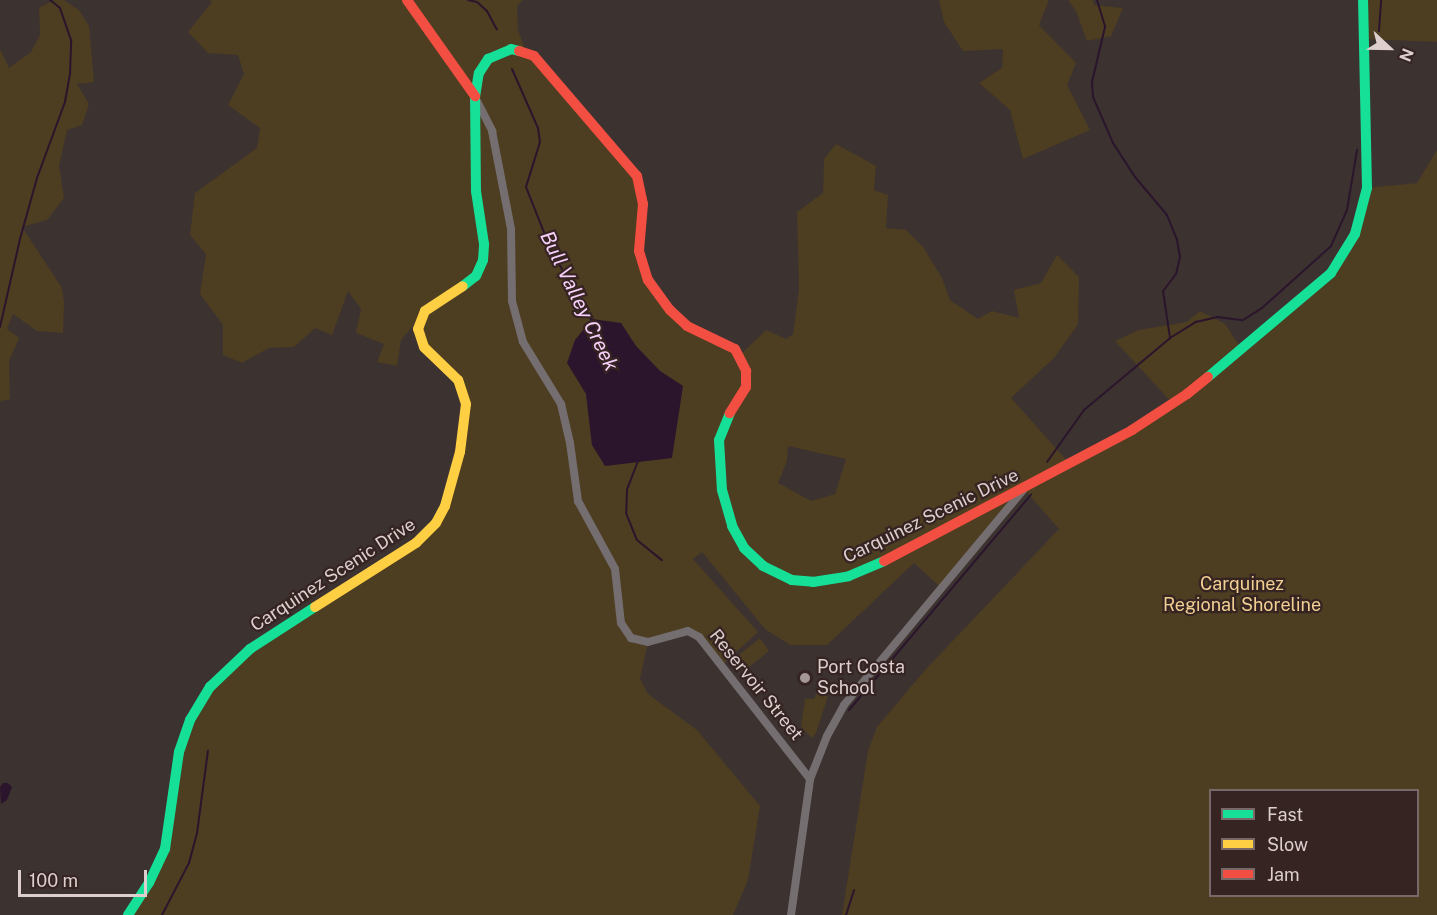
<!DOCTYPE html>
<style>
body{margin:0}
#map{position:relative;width:1437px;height:915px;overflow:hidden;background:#3c3230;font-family:"Public Sans",sans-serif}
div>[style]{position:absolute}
.green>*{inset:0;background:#4d3d21}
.water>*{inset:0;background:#2b152c}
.stream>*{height:2px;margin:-1px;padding:0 1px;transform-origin:1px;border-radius:1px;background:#2b152c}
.street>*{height:8px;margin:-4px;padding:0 4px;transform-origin:4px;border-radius:4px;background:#756e70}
.fast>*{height:10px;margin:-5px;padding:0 5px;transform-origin:5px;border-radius:5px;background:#16e098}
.slow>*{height:10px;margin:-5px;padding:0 5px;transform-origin:5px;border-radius:5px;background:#ffcf43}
.jam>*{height:10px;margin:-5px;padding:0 5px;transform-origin:5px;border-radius:5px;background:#f24e42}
.dots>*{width:16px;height:16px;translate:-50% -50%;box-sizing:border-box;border:3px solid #362423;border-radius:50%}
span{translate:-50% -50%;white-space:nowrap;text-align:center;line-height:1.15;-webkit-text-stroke:4.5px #362423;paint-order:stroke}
.street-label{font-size:18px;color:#dccfce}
.park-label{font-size:18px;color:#f1cf92}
.poi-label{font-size:18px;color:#dccfce}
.left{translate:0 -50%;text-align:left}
.water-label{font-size:20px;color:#f8d1fb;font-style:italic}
.legend{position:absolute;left:1209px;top:789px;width:210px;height:108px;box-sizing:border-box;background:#362423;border:2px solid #786867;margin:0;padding:8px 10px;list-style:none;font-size:18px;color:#dccfce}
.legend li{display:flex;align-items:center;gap:12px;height:30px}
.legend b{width:30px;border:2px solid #786867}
.north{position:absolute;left:1359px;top:18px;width:60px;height:60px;-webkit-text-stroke:4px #362423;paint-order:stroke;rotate:112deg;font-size:16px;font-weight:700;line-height:24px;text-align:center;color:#dccfce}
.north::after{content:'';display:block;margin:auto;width:21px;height:27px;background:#dccfce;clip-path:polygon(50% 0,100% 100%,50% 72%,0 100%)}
.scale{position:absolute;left:18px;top:870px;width:129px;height:27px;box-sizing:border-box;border:3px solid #dccfce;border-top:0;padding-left:8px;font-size:18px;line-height:21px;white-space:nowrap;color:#dccfce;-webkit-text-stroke:4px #362423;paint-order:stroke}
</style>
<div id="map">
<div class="green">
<div style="clip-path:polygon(54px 0,64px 0,79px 10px,89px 26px,94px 82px,77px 84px,89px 104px,82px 125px,67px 130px,59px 166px,64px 198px,47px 220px,22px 227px,62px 288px,64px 303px,63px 333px,37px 331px,13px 314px,7px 329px,19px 338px,9px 361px,10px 399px,0 401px,0 49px,9px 68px,31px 52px,40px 35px,39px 8px)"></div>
<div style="clip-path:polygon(evenodd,209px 0,523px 0,517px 6px,518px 30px,526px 52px,534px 56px,641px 185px,639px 251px,670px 310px,740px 355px,766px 330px,786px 339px,793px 334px,799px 289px,797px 212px,823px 193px,824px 159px,836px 144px,876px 166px,874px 190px,888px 195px,886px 228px,906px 230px,923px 247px,942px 278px,950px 300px,978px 319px,992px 311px,1019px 318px,1014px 290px,1041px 283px,1057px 255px,1079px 277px,1078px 324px,1054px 358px,1011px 398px,1070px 464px,1173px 404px,1115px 341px,1139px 330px,1187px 322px,1200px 311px,1225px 324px,1241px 348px,1337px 265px,1367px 188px,1417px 183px,1437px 150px,1437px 915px,842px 915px,868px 751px,877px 727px,925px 670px,1059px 529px,1024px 489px,941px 588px,914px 563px,827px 645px,790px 645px,765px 629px,702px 552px,693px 559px,758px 632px,721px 666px,689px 631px,648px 642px,640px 679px,648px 694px,697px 730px,760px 806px,748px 880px,733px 915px,128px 915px,158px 866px,183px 737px,221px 674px,416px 543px,449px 494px,464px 395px,424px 347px,422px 315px,401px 340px,397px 366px,377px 362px,384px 344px,356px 333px,361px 309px,348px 291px,332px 335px,315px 328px,294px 347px,269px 348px,242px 363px,223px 355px,223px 325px,200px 294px,206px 254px,190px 235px,195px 193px,257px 148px,260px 128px,228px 105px,244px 74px,238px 55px,208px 53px,188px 32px,212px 2px,209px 0,621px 323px,636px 346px,660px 371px,683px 386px,592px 444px,586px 394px,621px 323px,209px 0,788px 446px,846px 459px,835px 494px,811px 501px,778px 483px,787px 461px,788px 446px,209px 0,1210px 790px,1418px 790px,1418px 896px,1210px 896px,1210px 790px)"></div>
<div style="clip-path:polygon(939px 0,1049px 0,1039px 25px,1076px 63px,1067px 85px,1090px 130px,1023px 159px,1010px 110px,979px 83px,1002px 68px,1003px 49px,963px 51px,944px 22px)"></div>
<div style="clip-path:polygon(1068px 0,1093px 0,1094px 5px,1123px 8px,1111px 36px,1087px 41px,1076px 11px)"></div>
<div style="clip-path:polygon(1363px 0,1437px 0,1437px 42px,1364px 39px)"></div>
<div style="clip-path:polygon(760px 638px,769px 651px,744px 671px,735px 658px)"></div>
<div style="clip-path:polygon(816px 694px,828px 696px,816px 733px,812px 738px,801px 727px,805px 699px,814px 699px)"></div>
</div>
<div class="water">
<div style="clip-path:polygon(592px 319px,621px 323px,636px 346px,660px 371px,683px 386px,672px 458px,605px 466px,592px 445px,586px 394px,567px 363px,575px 340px)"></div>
<div style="clip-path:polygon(3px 783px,8px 783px,12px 787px,7px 800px,1px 804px,0 787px)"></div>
</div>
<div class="stream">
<div style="left:468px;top:0;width:9px;rotate:13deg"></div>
<div style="left:477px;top:2px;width:13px;rotate:42deg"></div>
<div style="left:487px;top:11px;width:21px;rotate:62deg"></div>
<div style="left:1097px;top:0;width:28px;rotate:73deg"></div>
<div style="left:1105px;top:27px;width:57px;rotate:103.3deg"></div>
<div style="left:1092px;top:82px;width:15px;rotate:86deg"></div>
<div style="left:1093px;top:97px;width:50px;rotate:66.5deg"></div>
<div style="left:1113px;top:143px;width:40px;rotate:57.1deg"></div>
<div style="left:1135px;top:177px;width:50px;rotate:49.9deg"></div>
<div style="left:1167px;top:215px;width:27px;rotate:68deg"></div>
<div style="left:1177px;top:240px;width:17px;rotate:80deg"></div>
<div style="left:1180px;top:257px;width:17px;rotate:103deg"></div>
<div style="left:1176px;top:274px;width:21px;rotate:127deg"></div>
<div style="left:1163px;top:291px;width:48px;rotate:81.5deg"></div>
<div style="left:1379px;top:31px;width:31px;rotate:-86deg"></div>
<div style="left:512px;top:69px;width:64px;rotate:66.2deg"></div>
<div style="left:538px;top:128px;width:14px;rotate:82deg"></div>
<div style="left:540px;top:142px;width:47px;rotate:107.3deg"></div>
<div style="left:526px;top:187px;width:68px;rotate:68.4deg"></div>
<div style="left:551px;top:250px;width:82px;rotate:60deg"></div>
<div style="left:0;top:327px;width:90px;rotate:-77.2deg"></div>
<div style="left:20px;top:239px;width:63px;rotate:-74.4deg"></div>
<div style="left:37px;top:178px;width:81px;rotate:-69.8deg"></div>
<div style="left:65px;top:102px;width:27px;rotate:-80deg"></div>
<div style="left:70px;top:75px;width:35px;rotate:-88deg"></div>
<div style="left:71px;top:40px;width:34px;rotate:-109deg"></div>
<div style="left:60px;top:8px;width:13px;rotate:-141deg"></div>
<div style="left:638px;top:461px;width:31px;rotate:111deg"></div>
<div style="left:627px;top:490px;width:23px;rotate:92deg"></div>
<div style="left:626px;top:513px;width:29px;rotate:68deg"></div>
<div style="left:637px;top:540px;width:32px;rotate:39deg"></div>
<div style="left:1047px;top:462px;width:64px;rotate:-54.6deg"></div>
<div style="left:1084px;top:410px;width:112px;rotate:-39.9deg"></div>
<div style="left:1170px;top:338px;width:31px;rotate:-32deg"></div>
<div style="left:1196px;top:322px;width:22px;rotate:-13deg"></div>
<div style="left:1217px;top:317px;width:26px;rotate:7deg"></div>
<div style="left:1243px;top:320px;width:22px;rotate:-32deg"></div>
<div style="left:1262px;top:308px;width:93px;rotate:-41.9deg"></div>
<div style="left:1331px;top:246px;width:39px;rotate:-66deg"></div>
<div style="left:1347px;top:210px;width:61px;rotate:-80.5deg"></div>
<div style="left:849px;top:710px;width:282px;rotate:-49.8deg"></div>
<div style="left:162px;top:915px;width:59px;rotate:-62.6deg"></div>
<div style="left:189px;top:863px;width:31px;rotate:-75deg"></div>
<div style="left:197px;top:833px;width:83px;rotate:-82.4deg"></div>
<div style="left:846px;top:915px;width:26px;rotate:-72deg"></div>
</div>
<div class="street">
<div style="left:477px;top:101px;width:34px;rotate:63deg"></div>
<div style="left:492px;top:131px;width:100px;rotate:79deg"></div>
<div style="left:511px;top:229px;width:72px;rotate:89.2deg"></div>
<div style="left:512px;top:301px;width:42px;rotate:75deg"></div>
<div style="left:523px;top:342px;width:73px;rotate:58.5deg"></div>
<div style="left:561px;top:404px;width:40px;rotate:77deg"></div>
<div style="left:570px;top:443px;width:59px;rotate:82.1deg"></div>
<div style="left:578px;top:501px;width:77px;rotate:61.4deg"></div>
<div style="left:615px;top:569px;width:54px;rotate:83.7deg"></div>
<div style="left:621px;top:623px;width:18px;rotate:56deg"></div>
<div style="left:631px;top:638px;width:17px;rotate:13deg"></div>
<div style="left:648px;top:642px;width:41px;rotate:-15.4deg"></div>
<div style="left:688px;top:631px;width:13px;rotate:29deg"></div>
<div style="left:699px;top:637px;width:180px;rotate:52deg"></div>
<div style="left:791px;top:915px;width:137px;rotate:-82deg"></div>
<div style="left:810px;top:779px;width:46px;rotate:-68.4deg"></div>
<div style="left:827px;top:736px;width:35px;rotate:-61deg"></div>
<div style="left:844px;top:705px;width:280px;rotate:-50.2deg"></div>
</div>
<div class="fast">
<div style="left:463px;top:286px;width:16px;rotate:-38deg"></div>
<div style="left:476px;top:276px;width:17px;rotate:-66deg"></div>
<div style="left:483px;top:260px;width:16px;rotate:-86deg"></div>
<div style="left:484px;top:244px;width:54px;rotate:-98.6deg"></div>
<div style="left:476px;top:191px;width:94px;rotate:-90.6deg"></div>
<div style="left:475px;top:97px;width:24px;rotate:-81deg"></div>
<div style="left:479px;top:73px;width:17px;rotate:-57deg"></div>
<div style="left:488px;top:59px;width:25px;rotate:-23deg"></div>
<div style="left:511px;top:49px;width:8px;rotate:14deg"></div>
<div style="left:1208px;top:377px;width:161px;rotate:-40.2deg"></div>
<div style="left:1331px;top:273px;width:46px;rotate:-58.4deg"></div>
<div style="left:1355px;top:234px;width:48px;rotate:-75.4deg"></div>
<div style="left:1367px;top:188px;width:188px;rotate:-91.2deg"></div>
<div style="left:730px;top:413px;width:29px;rotate:112deg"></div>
<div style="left:719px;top:440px;width:50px;rotate:86.6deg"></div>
<div style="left:722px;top:490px;width:37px;rotate:74deg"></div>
<div style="left:732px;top:526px;width:25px;rotate:61deg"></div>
<div style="left:744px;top:548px;width:26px;rotate:43deg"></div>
<div style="left:763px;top:566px;width:32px;rotate:26deg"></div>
<div style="left:792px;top:580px;width:21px;rotate:5deg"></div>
<div style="left:813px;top:582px;width:36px;rotate:-9deg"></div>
<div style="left:849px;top:576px;width:38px;rotate:-23deg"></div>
<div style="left:128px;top:915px;width:38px;rotate:-57deg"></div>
<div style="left:149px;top:883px;width:38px;rotate:-65deg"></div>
<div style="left:165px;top:849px;width:98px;rotate:-81.8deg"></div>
<div style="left:179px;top:752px;width:34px;rotate:-71deg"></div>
<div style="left:190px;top:720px;width:39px;rotate:-59deg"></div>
<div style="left:210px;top:687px;width:55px;rotate:-43.5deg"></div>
<div style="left:250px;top:649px;width:77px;rotate:-32.9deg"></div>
</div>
<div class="slow">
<div style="left:315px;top:607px;width:120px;rotate:-32.4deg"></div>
<div style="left:416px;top:543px;width:28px;rotate:-45deg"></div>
<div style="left:436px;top:523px;width:19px;rotate:-62deg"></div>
<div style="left:445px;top:506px;width:56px;rotate:-74.5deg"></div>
<div style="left:460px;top:452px;width:48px;rotate:-82.9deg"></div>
<div style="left:466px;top:404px;width:25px;rotate:-108deg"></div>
<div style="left:458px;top:380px;width:47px;rotate:-135.9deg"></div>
<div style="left:424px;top:347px;width:19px;rotate:-108deg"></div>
<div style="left:418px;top:329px;width:19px;rotate:-69deg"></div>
<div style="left:425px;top:311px;width:45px;rotate:-33.3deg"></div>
</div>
<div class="jam">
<div style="left:407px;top:0;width:118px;rotate:54.7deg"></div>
<div style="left:519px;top:51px;width:16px;rotate:18deg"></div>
<div style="left:534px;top:56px;width:158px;rotate:49.4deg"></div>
<div style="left:637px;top:176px;width:29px;rotate:78deg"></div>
<div style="left:643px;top:204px;width:47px;rotate:94.9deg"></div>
<div style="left:639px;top:251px;width:30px;rotate:73deg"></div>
<div style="left:648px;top:280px;width:37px;rotate:54deg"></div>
<div style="left:670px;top:310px;width:23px;rotate:43deg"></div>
<div style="left:687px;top:326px;width:53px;rotate:25.6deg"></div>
<div style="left:735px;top:349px;width:25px;rotate:63deg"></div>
<div style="left:746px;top:371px;width:16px;rotate:90deg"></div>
<div style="left:746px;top:387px;width:31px;rotate:122deg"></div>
<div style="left:884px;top:561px;width:280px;rotate:-27.8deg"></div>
<div style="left:1132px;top:430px;width:66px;rotate:-33.2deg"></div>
<div style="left:1187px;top:394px;width:27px;rotate:-39deg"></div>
</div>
<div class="dots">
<div style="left:805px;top:678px;background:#a49897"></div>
</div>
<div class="street-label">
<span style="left:931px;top:516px;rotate:-26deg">Carquinez Scenic Drive</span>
<span style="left:333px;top:575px;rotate:-33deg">Carquinez Scenic Drive</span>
<span style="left:756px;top:685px;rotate:51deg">Reservoir Street</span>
</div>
<div class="park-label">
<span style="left:1242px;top:595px">Carquinez<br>Regional Shoreline</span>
</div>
<div class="poi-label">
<span class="left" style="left:817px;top:678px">Port Costa<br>School</span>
</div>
<div class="water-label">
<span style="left:579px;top:301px;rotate:64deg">Bull Valley Creek</span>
</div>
<ul class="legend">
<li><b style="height:8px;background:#16e098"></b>Fast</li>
<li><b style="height:8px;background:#ffcf43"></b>Slow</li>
<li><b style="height:8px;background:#f24e42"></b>Jam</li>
</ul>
<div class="north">N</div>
<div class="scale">100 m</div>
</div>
